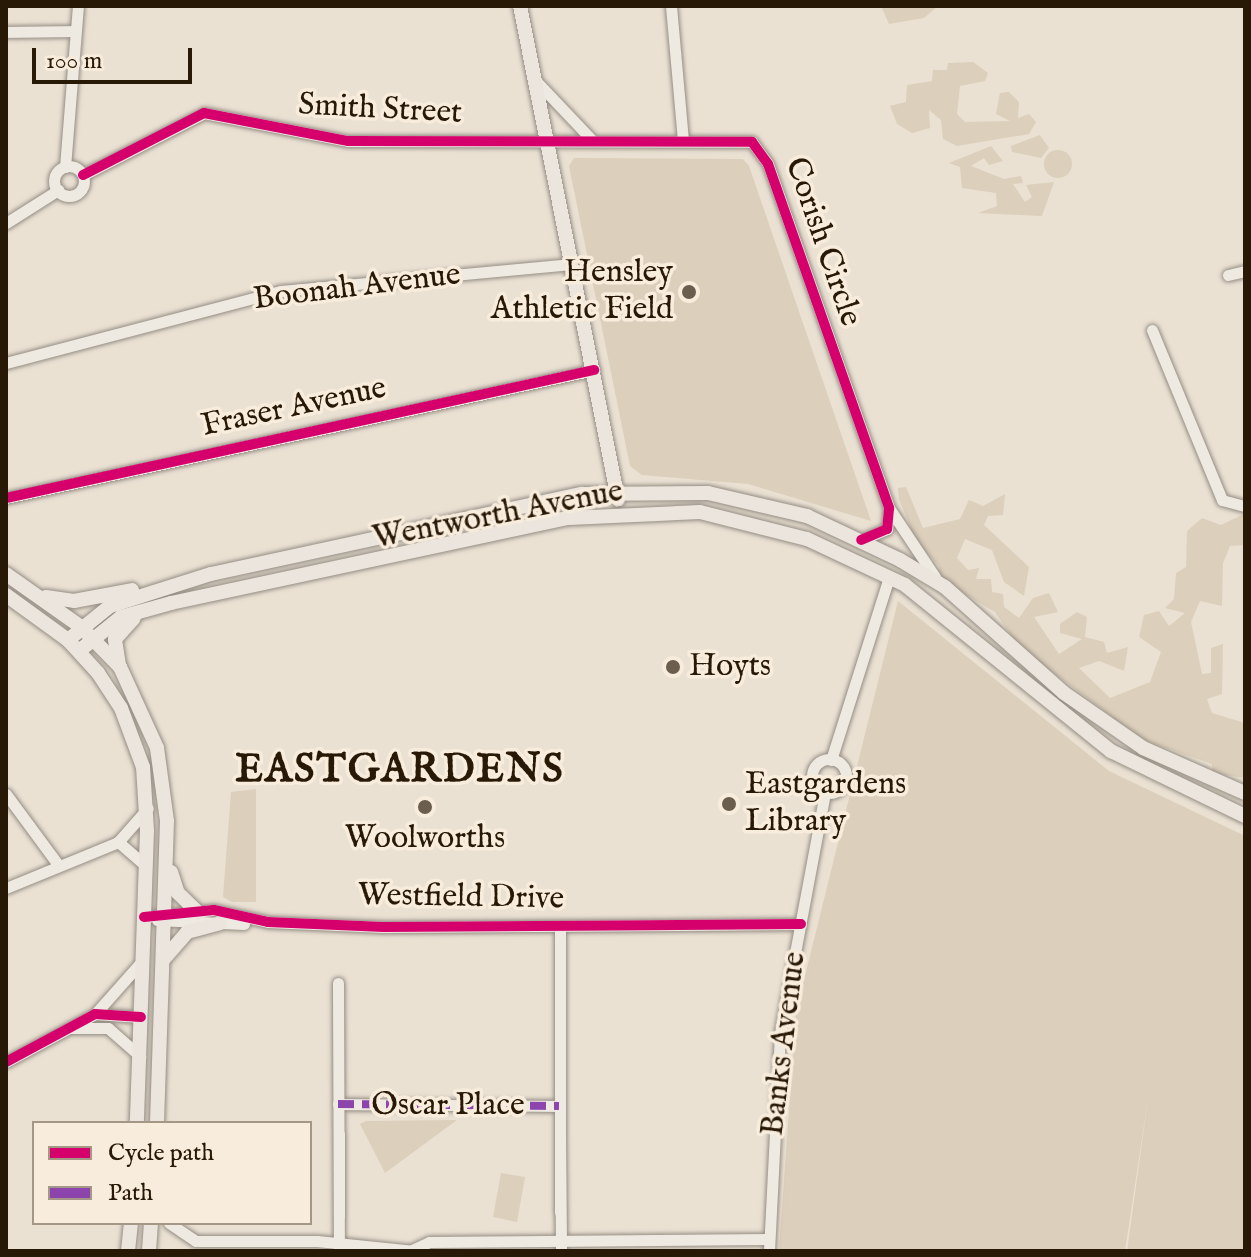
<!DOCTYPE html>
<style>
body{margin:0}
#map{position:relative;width:1251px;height:1257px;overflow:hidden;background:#eae1d3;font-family:"IM FELL English",serif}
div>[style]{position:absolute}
.green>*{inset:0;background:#dccfbb}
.round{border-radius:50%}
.roads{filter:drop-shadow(0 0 2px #958d84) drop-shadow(0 0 2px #958d84)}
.minor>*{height:11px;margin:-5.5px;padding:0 5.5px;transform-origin:5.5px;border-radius:5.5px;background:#eeeae2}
.minor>.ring{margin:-5.5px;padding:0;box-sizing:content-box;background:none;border:11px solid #eeeae2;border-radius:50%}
.major>*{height:14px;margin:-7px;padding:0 7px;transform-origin:7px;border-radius:7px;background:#ebe5dd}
.quiet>*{height:8px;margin-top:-4px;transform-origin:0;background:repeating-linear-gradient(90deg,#8e44ad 0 16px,transparent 0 24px)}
.cycleway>*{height:10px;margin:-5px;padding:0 5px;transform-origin:5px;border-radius:5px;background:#d6006c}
.dots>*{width:22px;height:22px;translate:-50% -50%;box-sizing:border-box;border:4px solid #f8ecdc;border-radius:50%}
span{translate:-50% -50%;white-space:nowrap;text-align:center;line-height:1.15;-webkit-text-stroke:7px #f8ecdc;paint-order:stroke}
.street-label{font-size:32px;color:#281806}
.poi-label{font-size:32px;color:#281806}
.right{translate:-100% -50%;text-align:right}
.left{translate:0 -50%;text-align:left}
.district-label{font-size:40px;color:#281806;font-weight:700;letter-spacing:2px}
.frame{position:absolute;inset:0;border:8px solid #281806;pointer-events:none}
.legend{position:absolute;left:32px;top:1121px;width:280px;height:104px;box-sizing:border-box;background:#f8ecdc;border:2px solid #a59786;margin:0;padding:10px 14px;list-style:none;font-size:24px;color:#281806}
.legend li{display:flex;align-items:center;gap:16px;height:40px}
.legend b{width:40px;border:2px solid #a59786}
.scale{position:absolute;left:32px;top:48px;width:160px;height:36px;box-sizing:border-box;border:4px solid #281806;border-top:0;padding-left:10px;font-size:24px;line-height:28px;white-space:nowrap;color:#281806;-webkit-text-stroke:6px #f8ecdc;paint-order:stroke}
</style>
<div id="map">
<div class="green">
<div style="clip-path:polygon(881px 6px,938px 6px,924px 18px,889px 24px)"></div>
<div style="clip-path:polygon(973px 62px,988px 73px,985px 81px,960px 86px,957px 114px,965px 122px,1010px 121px,996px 114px,1000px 93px,1009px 92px,1019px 102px,1018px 118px,1029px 114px,1036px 122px,1029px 134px,957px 146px,943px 139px,941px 120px,929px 110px,930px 128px,912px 133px,897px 124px,890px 106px,906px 102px,907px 85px,932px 81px,933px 70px,947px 70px,948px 63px)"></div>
<div style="clip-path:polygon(1040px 135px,1049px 148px,1041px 158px,1012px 152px,1011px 146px)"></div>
<div style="clip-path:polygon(991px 146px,1003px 161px,989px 165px,984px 158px,971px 166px,1004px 179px,1021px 176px,1023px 183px,1013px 184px,1025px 202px,1032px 197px,1026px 185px,1054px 182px,1042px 216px,978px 213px,997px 206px,996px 193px,962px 188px,960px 167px,949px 163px)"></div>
<div class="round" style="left:1044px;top:150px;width:28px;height:28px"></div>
<div style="clip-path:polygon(574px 158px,743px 159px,749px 166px,871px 521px,748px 484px,642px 475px,630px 466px,569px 166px)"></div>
<div style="clip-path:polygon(906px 487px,923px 528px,960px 519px,969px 500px,983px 506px,1005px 494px,1003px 515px,988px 516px,984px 525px,1029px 567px,1024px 596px,1004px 582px,992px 550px,965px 539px,957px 558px,968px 570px,979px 568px,976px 579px,991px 579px,992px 592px,1003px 594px,1004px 607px,1019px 618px,1033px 598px,1049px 593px,1058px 612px,1034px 617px,1059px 654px,1082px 639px,1060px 633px,1060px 624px,1077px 612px,1087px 617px,1085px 637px,1104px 642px,1107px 653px,1128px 647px,1124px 671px,1099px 661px,1079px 668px,1110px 698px,1150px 682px,1161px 652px,1139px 637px,1144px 615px,1159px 611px,1169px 626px,1185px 613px,1165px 608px,1174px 599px,1176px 573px,1186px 567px,1187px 531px,1202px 518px,1221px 525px,1244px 514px,1245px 545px,1230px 546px,1223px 563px,1222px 606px,1200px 601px,1191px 622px,1202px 674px,1211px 673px,1211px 648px,1223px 644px,1222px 694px,1207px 699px,1212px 713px,1245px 723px,1245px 778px,1212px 773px,1212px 764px,1143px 740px,1019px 647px,995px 612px,938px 578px,939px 566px,916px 541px,899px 499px,898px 488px)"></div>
<div style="clip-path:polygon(898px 601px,1109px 771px,1245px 836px,1245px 1251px,1127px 1251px,1149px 1092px,1125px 1251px,779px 1251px,796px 1012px)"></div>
<div style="clip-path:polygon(256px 789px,256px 902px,232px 902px,223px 897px,231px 792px)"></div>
<div style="clip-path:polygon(457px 1120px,385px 1173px,360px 1124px,366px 1121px)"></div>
<div style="clip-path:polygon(501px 1173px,525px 1177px,517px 1222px,493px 1217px)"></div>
</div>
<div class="roads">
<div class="minor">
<div style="left:671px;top:6px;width:135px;rotate:84.9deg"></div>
<div style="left:6px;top:32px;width:69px;rotate:-0.8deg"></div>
<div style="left:536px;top:81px;width:81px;rotate:46.5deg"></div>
<div class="ring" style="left:54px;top:166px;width:19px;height:19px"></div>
<div style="left:65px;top:167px;width:162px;rotate:-85.4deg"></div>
<div style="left:83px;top:175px;width:136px;rotate:-27.1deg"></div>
<div style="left:204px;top:113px;width:147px;rotate:11deg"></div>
<div style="left:348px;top:141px;width:404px;rotate:0.1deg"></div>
<div style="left:752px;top:142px;width:27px;rotate:54deg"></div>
<div style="left:768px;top:164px;width:365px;rotate:70.6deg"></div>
<div style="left:889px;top:508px;width:21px;rotate:95deg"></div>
<div style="left:887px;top:529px;width:28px;rotate:157deg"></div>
<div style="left:6px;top:223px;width:62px;rotate:-32.4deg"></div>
<div style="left:1228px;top:275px;width:17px;rotate:-13deg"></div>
<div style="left:1152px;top:330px;width:184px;rotate:67.6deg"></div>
<div style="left:1222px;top:500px;width:24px;rotate:15deg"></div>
<div style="left:6px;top:363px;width:284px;rotate:-14.7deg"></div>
<div style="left:281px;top:291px;width:292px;rotate:-5.3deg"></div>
<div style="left:6px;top:498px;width:602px;rotate:-12.28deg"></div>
<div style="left:889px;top:508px;width:83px;rotate:56.3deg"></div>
<div class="ring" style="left:812px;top:759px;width:23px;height:23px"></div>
<div style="left:831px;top:760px;width:192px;rotate:-72.4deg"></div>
<div style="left:6px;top:794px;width:89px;rotate:53.6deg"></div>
<div style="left:146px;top:866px;width:37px;rotate:-139deg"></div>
<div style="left:118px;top:842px;width:45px;rotate:-48.6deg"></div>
<div style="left:6px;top:888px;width:121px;rotate:-22.3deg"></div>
<div style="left:144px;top:917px;width:70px;rotate:-5.7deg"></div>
<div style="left:214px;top:910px;width:55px;rotate:12.5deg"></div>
<div style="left:268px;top:922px;width:116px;rotate:2.5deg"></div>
<div style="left:384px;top:927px;width:417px;rotate:-0.4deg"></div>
<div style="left:157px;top:920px;width:87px;rotate:2.6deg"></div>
<div style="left:560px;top:927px;width:285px;rotate:90deg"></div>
<div style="left:338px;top:983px;width:265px;rotate:89.8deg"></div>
<div style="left:95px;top:1014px;width:72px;rotate:-48.4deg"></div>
<div style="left:70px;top:1028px;width:38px"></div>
<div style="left:108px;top:1028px;width:43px;rotate:41.2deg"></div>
<div style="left:6px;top:1062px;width:101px;rotate:-28.3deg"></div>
<div style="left:95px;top:1014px;width:46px;rotate:3.7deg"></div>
<div style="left:338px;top:1104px;width:221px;rotate:0.5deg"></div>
<div style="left:560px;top:1131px;width:120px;rotate:89.5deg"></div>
<div style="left:339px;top:1134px;width:82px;rotate:90deg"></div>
<div style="left:169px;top:1223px;width:32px;rotate:34deg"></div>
<div style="left:196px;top:1241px;width:121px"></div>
<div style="left:317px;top:1241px;width:98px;rotate:5.9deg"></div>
<div style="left:412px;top:1250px;width:19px;rotate:-25deg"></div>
<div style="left:429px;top:1242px;width:339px;rotate:-0.5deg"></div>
<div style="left:769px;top:1251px;width:218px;rotate:-87.1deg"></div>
<div style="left:780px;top:1033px;width:245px;rotate:-79.4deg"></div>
</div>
<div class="major">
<div style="left:520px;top:6px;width:503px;rotate:78.76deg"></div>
<div style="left:6px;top:574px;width:92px;rotate:35.2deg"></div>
<div style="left:81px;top:627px;width:56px;rotate:45.7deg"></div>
<div style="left:120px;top:667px;width:89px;rotate:65.4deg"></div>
<div style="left:157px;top:748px;width:74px;rotate:82.2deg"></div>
<div style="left:167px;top:821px;width:302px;rotate:91.9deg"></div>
<div style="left:6px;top:595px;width:77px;rotate:36deg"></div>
<div style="left:68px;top:640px;width:45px;rotate:47.7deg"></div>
<div style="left:98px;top:673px;width:42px;rotate:56.7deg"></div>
<div style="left:121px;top:708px;width:63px;rotate:69.6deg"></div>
<div style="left:143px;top:767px;width:64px;rotate:86.4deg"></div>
<div style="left:147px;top:831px;width:292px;rotate:92deg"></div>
<div style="left:46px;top:597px;width:28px;rotate:8deg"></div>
<div style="left:74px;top:601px;width:59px;rotate:-10.7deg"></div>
<div style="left:68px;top:640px;width:54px;rotate:-39deg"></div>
<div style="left:110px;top:606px;width:106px;rotate:-17.6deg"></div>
<div style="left:211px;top:574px;width:380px;rotate:-12.2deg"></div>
<div style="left:582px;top:494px;width:126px;rotate:-0.5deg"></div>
<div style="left:708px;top:493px;width:102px;rotate:13.1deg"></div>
<div style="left:807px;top:516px;width:103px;rotate:25.3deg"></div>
<div style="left:900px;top:560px;width:52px;rotate:31deg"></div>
<div style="left:945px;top:587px;width:159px;rotate:41.7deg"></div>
<div style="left:1064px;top:693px;width:96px;rotate:34.8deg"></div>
<div style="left:1143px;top:748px;width:111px;rotate:23.8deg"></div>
<div style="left:79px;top:651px;width:54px;rotate:-39deg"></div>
<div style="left:121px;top:617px;width:52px;rotate:-15.6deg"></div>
<div style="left:171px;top:603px;width:407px;rotate:-12.1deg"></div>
<div style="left:569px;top:518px;width:131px;rotate:-2.6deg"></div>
<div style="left:700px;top:512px;width:110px;rotate:14.2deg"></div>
<div style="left:807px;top:539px;width:108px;rotate:25.1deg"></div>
<div style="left:905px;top:585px;width:265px;rotate:38.9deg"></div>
<div style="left:1111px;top:751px;width:149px;rotate:25.9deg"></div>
<div style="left:119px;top:665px;width:26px;rotate:-99deg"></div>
<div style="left:115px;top:639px;width:28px;rotate:-48deg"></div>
<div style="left:171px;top:872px;width:22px;rotate:72deg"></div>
<div style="left:178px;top:893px;width:28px;rotate:44deg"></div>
<div style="left:163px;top:960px;width:37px;rotate:-49deg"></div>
<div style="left:187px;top:932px;width:34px;rotate:-15deg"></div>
<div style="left:128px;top:1251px;width:28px;rotate:-84deg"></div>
<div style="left:149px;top:1251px;width:28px;rotate:-86deg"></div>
</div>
</div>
<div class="quiet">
<div style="left:338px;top:1104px;width:221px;rotate:0.5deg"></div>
</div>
<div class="cycleway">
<div style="left:83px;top:175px;width:136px;rotate:-27.1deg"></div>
<div style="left:204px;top:113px;width:147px;rotate:11deg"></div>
<div style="left:348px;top:141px;width:404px;rotate:0.1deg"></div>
<div style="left:752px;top:142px;width:27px;rotate:54deg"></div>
<div style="left:768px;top:164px;width:365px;rotate:70.6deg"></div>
<div style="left:889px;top:508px;width:21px;rotate:95deg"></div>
<div style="left:887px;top:529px;width:28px;rotate:157deg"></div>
<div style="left:6px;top:498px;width:602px;rotate:-12.28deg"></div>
<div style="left:144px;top:917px;width:70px;rotate:-5.7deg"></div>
<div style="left:214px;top:910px;width:55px;rotate:12.5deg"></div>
<div style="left:268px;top:922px;width:116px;rotate:2.5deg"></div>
<div style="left:384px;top:927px;width:417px;rotate:-0.4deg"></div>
<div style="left:6px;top:1062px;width:101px;rotate:-28.3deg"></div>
<div style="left:95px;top:1014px;width:46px;rotate:3.7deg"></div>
</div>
<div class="dots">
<div style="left:689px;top:292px;background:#6c5e4e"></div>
<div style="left:673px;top:667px;background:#6c5e4e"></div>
<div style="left:729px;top:804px;background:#6c5e4e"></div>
<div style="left:425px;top:807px;background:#6c5e4e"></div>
</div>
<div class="street-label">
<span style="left:380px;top:110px;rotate:3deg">Smith Street</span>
<span style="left:822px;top:242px;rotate:71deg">Corish Circle</span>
<span style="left:357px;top:288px;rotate:-7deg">Boonah Avenue</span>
<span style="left:294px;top:408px;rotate:-12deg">Fraser Avenue</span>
<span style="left:498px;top:516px;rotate:-11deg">Wentworth Avenue</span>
<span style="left:461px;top:898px;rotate:1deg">Westfield Drive</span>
<span style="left:785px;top:1044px;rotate:-83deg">Banks Avenue</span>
<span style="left:448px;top:1106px">Oscar Place</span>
</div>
<div class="poi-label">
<span class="right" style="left:673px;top:292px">Hensley<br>Athletic Field</span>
<span class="left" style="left:689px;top:667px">Hoyts</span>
<span class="left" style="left:745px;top:804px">Eastgardens<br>Library</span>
<span style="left:425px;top:839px">Woolworths</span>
</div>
<div class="district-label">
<span style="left:400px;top:771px">EASTGARDENS</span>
</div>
<div class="frame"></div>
<ul class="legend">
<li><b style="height:10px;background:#d6006c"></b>Cycle path</li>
<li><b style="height:10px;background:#8e44ad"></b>Path</li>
</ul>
<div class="scale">100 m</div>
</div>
